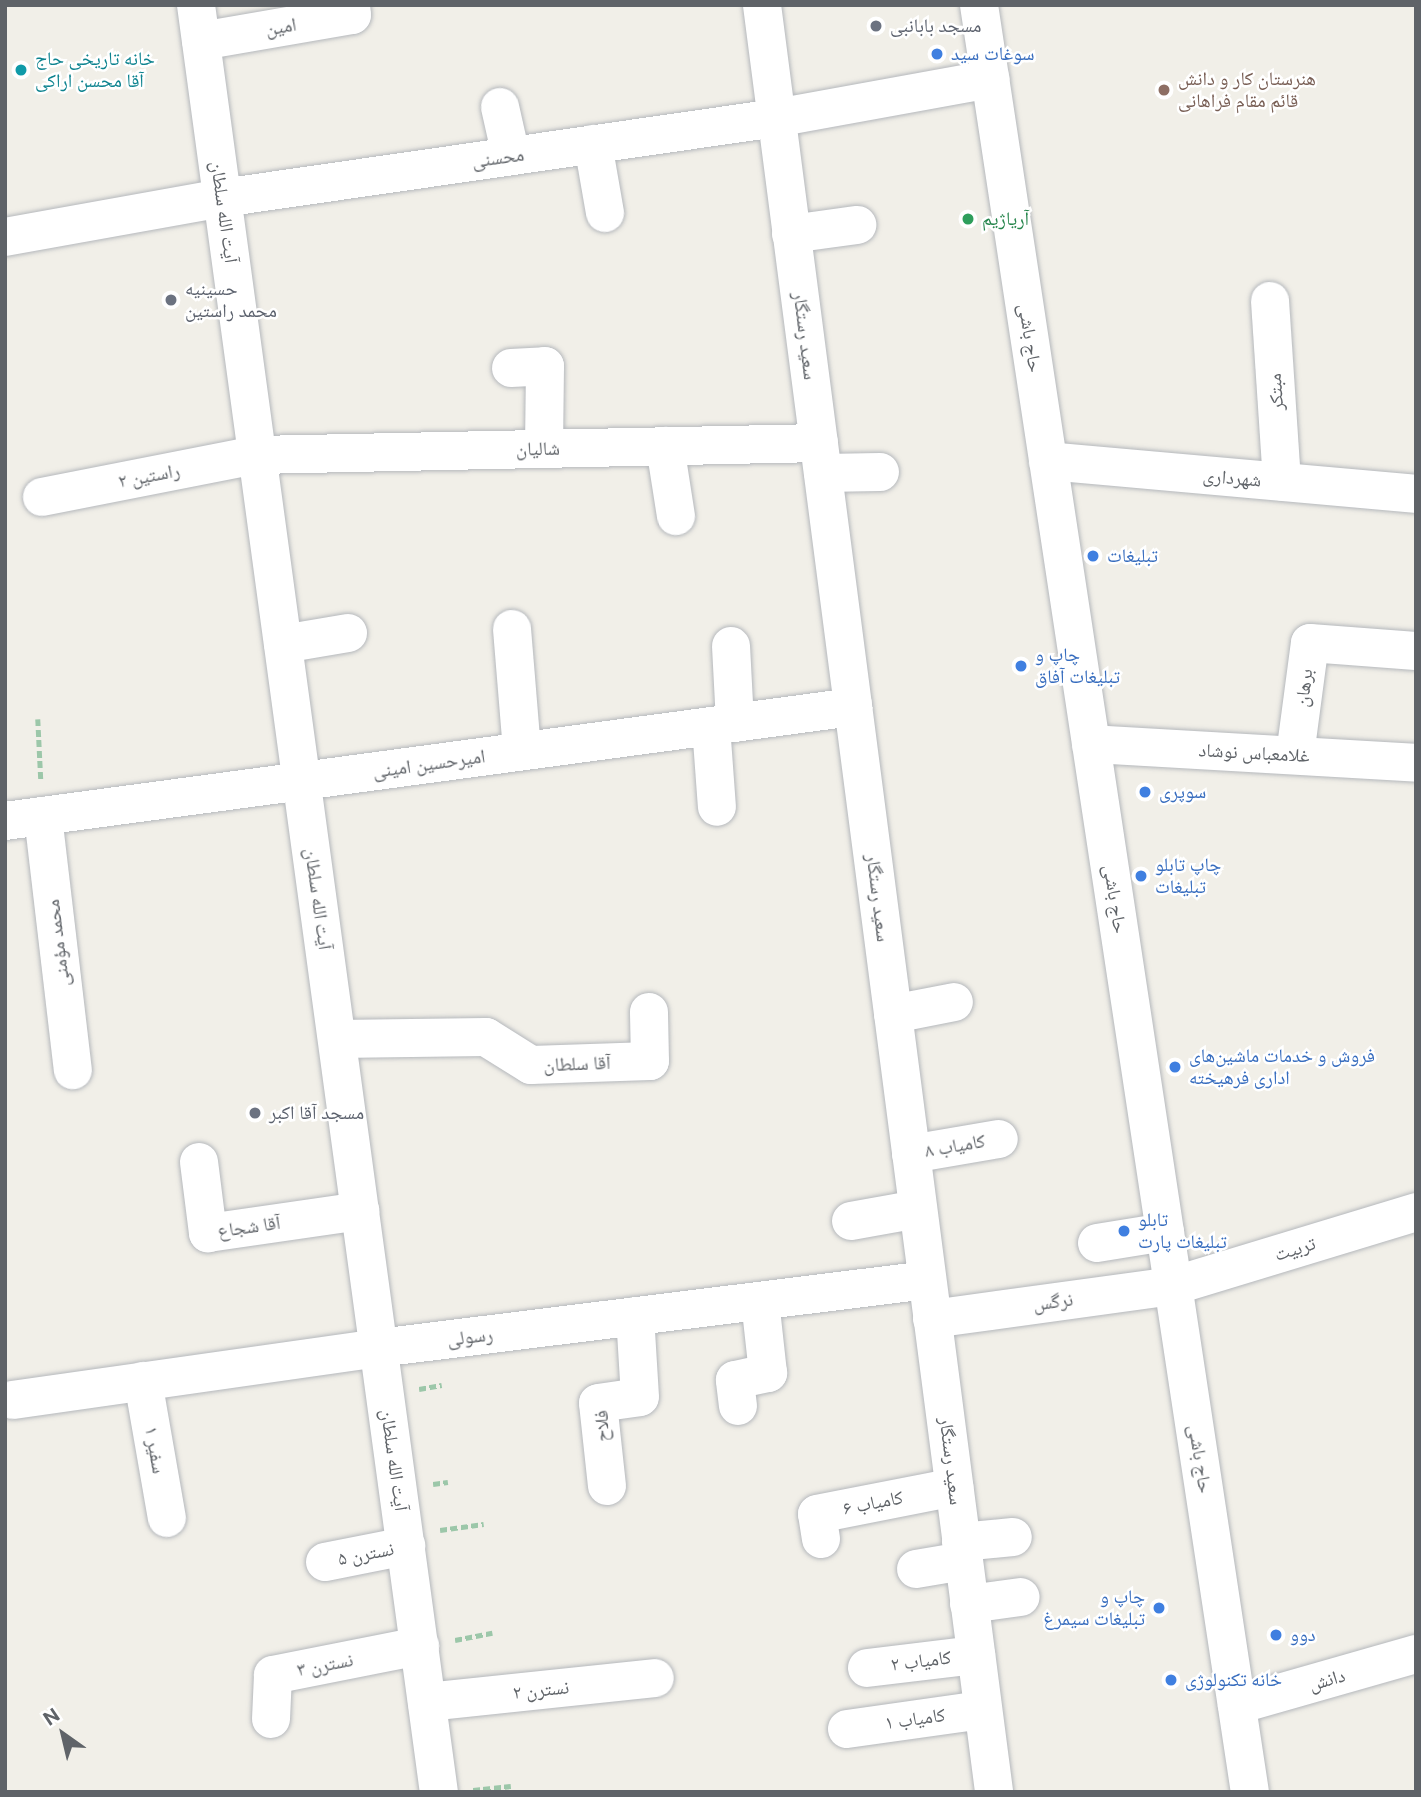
<!DOCTYPE html>
<meta charset="utf-8">
<style>
body{margin:0}
#map{position:relative;width:1421px;height:1797px;overflow:hidden;background:#f1efe8;font-family:"Public Sans","Noto Naskh Arabic",sans-serif}
div>[style]{position:absolute}
.path>*{height:4.5px;margin-top:-2.25px;transform-origin:0;background:repeating-linear-gradient(90deg,#9cc7a9 0 7px,transparent 0 10.5px)}
.roads{filter:drop-shadow(0 0 2px #b5b8bc) drop-shadow(0 0 2px #b5b8bc)}
.minor>*{height:38px;margin:-19px;padding:0 19px;transform-origin:19px;border-radius:19px;background:#fff}
.dots>*{width:19px;height:19px;translate:-50% -50%;box-sizing:border-box;border:4px solid #fff;border-radius:50%}
span{translate:-50% -50%;white-space:nowrap;text-align:center;line-height:1.15;-webkit-text-stroke:5px #fff;paint-order:stroke}
.worship-label{font-size:19px;color:#5b616d}
.left{translate:0 -50%;text-align:left}
.street-label{font-size:19px;color:#5f6368}
.shop-label{font-size:19px;color:#366cbe}
.right{translate:-100% -50%;text-align:right}
.culture-label{font-size:19px;color:#0d838f}
.education-label{font-size:19px;color:#785e54}
.leisure-label{font-size:19px;color:#27864d}
.frame{position:absolute;inset:0;border:7px solid #5f6368;pointer-events:none}
.north{position:absolute;left:28px;top:1699px;width:70px;height:70px;-webkit-text-stroke:5px #fff;paint-order:stroke;rotate:326deg;font-size:19px;font-weight:700;line-height:28px;text-align:center;color:#5f6368}
.north::after{content:'';display:block;margin:auto;width:24px;height:32px;background:#5f6368;clip-path:polygon(50% 0,100% 100%,50% 72%,0 100%)}
</style>
<div id="map">
<div class="path">
<div style="left:38px;top:719px;width:61px;rotate:87.2deg"></div>
<div style="left:419px;top:1389px;width:23px;rotate:-10deg"></div>
<div style="left:433px;top:1484px;width:15px;rotate:-8deg"></div>
<div style="left:440px;top:1530px;width:44px;rotate:-7.8deg"></div>
<div style="left:455px;top:1640px;width:38px;rotate:-11deg"></div>
<div style="left:473px;top:1790px;width:38px;rotate:-6deg"></div>
</div>
<div class="roads">
<div class="minor">
<div style="left:196px;top:5px;width:1803px;rotate:82.26deg"></div>
<div style="left:762px;top:5px;width:1802px;rotate:82.6deg"></div>
<div style="left:979px;top:5px;width:1807px;rotate:81.38deg"></div>
<div style="left:201px;top:41px;width:153px;rotate:-9.8deg"></div>
<div style="left:352px;top:15px;width:10px;rotate:-96deg"></div>
<div style="left:500px;top:107px;width:50px;rotate:77.3deg"></div>
<div style="left:593px;top:144px;width:70px;rotate:80.1deg"></div>
<div style="left:791px;top:234px;width:67px;rotate:-7.8deg"></div>
<div style="left:5px;top:237px;width:220px;rotate:-10.2deg"></div>
<div style="left:222px;top:198px;width:560px;rotate:-8.22deg"></div>
<div style="left:776px;top:118px;width:218px;rotate:-10.3deg"></div>
<div style="left:1270px;top:301px;width:181px;rotate:86.2deg"></div>
<div style="left:511px;top:368px;width:34px;rotate:-3deg"></div>
<div style="left:545px;top:366px;width:82px;rotate:90.7deg"></div>
<div style="left:665px;top:446px;width:71px;rotate:81.1deg"></div>
<div style="left:1048px;top:461px;width:369px;rotate:5.1deg"></div>
<div style="left:823px;top:473px;width:57px;rotate:-1deg"></div>
<div style="left:42px;top:497px;width:219px;rotate:-11.1deg"></div>
<div style="left:257px;top:455px;width:562px;rotate:-1.22deg"></div>
<div style="left:512px;top:629px;width:122px;rotate:85.3deg"></div>
<div style="left:283px;top:644px;width:66px;rotate:-9.6deg"></div>
<div style="left:731px;top:646px;width:77px;rotate:87deg"></div>
<div style="left:711px;top:726px;width:81px;rotate:85.8deg"></div>
<div style="left:1091px;top:744px;width:326px;rotate:3.3deg"></div>
<div style="left:1295px;top:755px;width:113px;rotate:-82.4deg"></div>
<div style="left:1310px;top:643px;width:106px;rotate:4.3deg"></div>
<div style="left:43px;top:816px;width:256px;rotate:83.3deg"></div>
<div style="left:5px;top:821px;width:856px;rotate:-7.66deg"></div>
<div style="left:893px;top:1014px;width:62px;rotate:-11.1deg"></div>
<div style="left:337px;top:1039px;width:149px;rotate:-0.8deg"></div>
<div style="left:486px;top:1037px;width:53px;rotate:31.9deg"></div>
<div style="left:531px;top:1065px;width:119px;rotate:-1.9deg"></div>
<div style="left:650px;top:1061px;width:49px;rotate:-91.2deg"></div>
<div style="left:911px;top:1154px;width:89px;rotate:-9.7deg"></div>
<div style="left:199px;top:1162px;width:72px;rotate:82.8deg"></div>
<div style="left:208px;top:1233px;width:154px;rotate:-8.2deg"></div>
<div style="left:851px;top:1221px;width:68px;rotate:-10.2deg"></div>
<div style="left:1097px;top:1243px;width:69px;rotate:-9.2deg"></div>
<div style="left:932px;top:1319px;width:243px;rotate:-7.8deg"></div>
<div style="left:1173px;top:1286px;width:254px;rotate:-16.9deg"></div>
<div style="left:143px;top:1381px;width:139px;rotate:80.1deg"></div>
<div style="left:13px;top:1400px;width:370px;rotate:-8.1deg"></div>
<div style="left:379px;top:1348px;width:552px;rotate:-7.07deg"></div>
<div style="left:738px;top:1406px;width:26px;rotate:-97deg"></div>
<div style="left:735px;top:1380px;width:34px;rotate:-12deg"></div>
<div style="left:768px;top:1373px;width:72px;rotate:-96.3deg"></div>
<div style="left:607px;top:1486px;width:83px;rotate:-96.2deg"></div>
<div style="left:598px;top:1403px;width:42px;rotate:-8.1deg"></div>
<div style="left:640px;top:1397px;width:81px;rotate:-93.5deg"></div>
<div style="left:821px;top:1539px;width:25px;rotate:-99deg"></div>
<div style="left:817px;top:1514px;width:140px;rotate:-11.1deg"></div>
<div style="left:961px;top:1542px;width:52px;rotate:-5.5deg"></div>
<div style="left:325px;top:1562px;width:83px;rotate:-11.2deg"></div>
<div style="left:916px;top:1569px;width:48px;rotate:-9.7deg"></div>
<div style="left:969px;top:1604px;width:52px;rotate:-7.7deg"></div>
<div style="left:867px;top:1668px;width:110px;rotate:-6.8deg"></div>
<div style="left:427px;top:1702px;width:229px;rotate:-6deg"></div>
<div style="left:1237px;top:1705px;width:186px;rotate:-15.9deg"></div>
<div style="left:271px;top:1719px;width:44px;rotate:-87.4deg"></div>
<div style="left:273px;top:1675px;width:150px;rotate:-11.2deg"></div>
<div style="left:847px;top:1729px;width:137px;rotate:-8deg"></div>
</div>
</div>
<div class="dots">
<div style="left:876px;top:26px;background:#6b7280"></div>
<div style="left:937px;top:54px;background:#3f7fe0"></div>
<div style="left:21px;top:70px;background:#0f9aa8"></div>
<div style="left:1164px;top:90px;background:#8d6e63"></div>
<div style="left:968px;top:219px;background:#2e9e5b"></div>
<div style="left:171px;top:300px;background:#6b7280"></div>
<div style="left:1093px;top:556px;background:#3f7fe0"></div>
<div style="left:1021px;top:666px;background:#3f7fe0"></div>
<div style="left:1145px;top:792px;background:#3f7fe0"></div>
<div style="left:1141px;top:876px;background:#3f7fe0"></div>
<div style="left:1175px;top:1067px;background:#3f7fe0"></div>
<div style="left:255px;top:1113px;background:#6b7280"></div>
<div style="left:1124px;top:1231px;background:#3f7fe0"></div>
<div style="left:1159px;top:1608px;background:#3f7fe0"></div>
<div style="left:1276px;top:1635px;background:#3f7fe0"></div>
<div style="left:1171px;top:1680px;background:#3f7fe0"></div>
</div>
<div class="worship-label">
<span class="left" style="left:890px;top:26px">مسجد بابانبی</span>
<span class="left" style="left:185px;top:300px">حسینیه<br>محمد راستین</span>
<span class="left" style="left:269px;top:1113px">مسجد آقا اکبر</span>
</div>
<div class="street-label">
<span style="left:281px;top:27px;rotate:-10deg">امین</span>
<span style="left:498px;top:158px;rotate:-8deg">محسنی</span>
<span style="left:224px;top:212px;rotate:82deg">آیت الله سلطان</span>
<span style="left:805px;top:336px;rotate:83deg">سعید رستگار</span>
<span style="left:1030px;top:338px;rotate:81deg">حاج باشی</span>
<span style="left:1276px;top:392px;rotate:-94deg">مبتکر</span>
<span style="left:538px;top:449px;rotate:-1deg">شالیان</span>
<span style="left:149px;top:476px;rotate:-11deg">راستین ۲</span>
<span style="left:1232px;top:478px;rotate:5deg">شهرداری</span>
<span style="left:1304px;top:688px;rotate:-83deg">برهان</span>
<span style="left:1254px;top:753px;rotate:3deg">غلامعباس نوشاد</span>
<span style="left:429px;top:764px;rotate:-8deg">امیرحسین امینی</span>
<span style="left:878px;top:898px;rotate:83deg">سعید رستگار</span>
<span style="left:318px;top:899px;rotate:82deg">آیت الله سلطان</span>
<span style="left:1115px;top:899px;rotate:81deg">حاج باشی</span>
<span style="left:58px;top:943px;rotate:-97deg">محمد مؤمنی</span>
<span style="left:577px;top:1064px;rotate:-2deg">آقا سلطان</span>
<span style="left:955px;top:1146px;rotate:-10deg">کامیاب ۸</span>
<span style="left:249px;top:1227px;rotate:-8deg">آقا شجاع</span>
<span style="left:1295px;top:1249px;rotate:-17deg">تربیت</span>
<span style="left:1053px;top:1302px;rotate:-8deg">نرگس</span>
<span style="left:470px;top:1337px;rotate:-7deg">رسولی</span>
<span style="left:602px;top:1426px;rotate:-92deg">فلاح</span>
<span style="left:155px;top:1450px;rotate:80deg">سفیر ۱</span>
<span style="left:1200px;top:1459px;rotate:81deg">حاج باشی</span>
<span style="left:394px;top:1460px;rotate:82deg">آیت الله سلطان</span>
<span style="left:951px;top:1461px;rotate:83deg">سعید رستگار</span>
<span style="left:873px;top:1503px;rotate:-11deg">کامیاب ۶</span>
<span style="left:366px;top:1554px;rotate:-11deg">نسترن ۵</span>
<span style="left:921px;top:1661px;rotate:-7deg">کامیاب ۲</span>
<span style="left:325px;top:1665px;rotate:-11deg">نسترن ۳</span>
<span style="left:1327px;top:1680px;rotate:-16deg">دانش</span>
<span style="left:541px;top:1690px;rotate:-6deg">نسترن ۲</span>
<span style="left:915px;top:1719px;rotate:-8deg">کامیاب ۱</span>
</div>
<div class="shop-label">
<span class="left" style="left:951px;top:54px">سوغات سید</span>
<span class="left" style="left:1107px;top:556px">تبلیغات</span>
<span class="left" style="left:1035px;top:666px">چاپ و<br>تبلیغات آفاق</span>
<span class="left" style="left:1159px;top:792px">سوپری</span>
<span class="left" style="left:1155px;top:876px">چاپ تابلو<br>تبلیغات</span>
<span class="left" style="left:1189px;top:1067px">فروش و خدمات ماشین‌های<br>اداری فرهیخته</span>
<span class="left" style="left:1138px;top:1231px">تابلو<br>تبلیغات پارت</span>
<span class="right" style="left:1145px;top:1608px">چاپ و<br>تبلیغات سیمرغ</span>
<span class="left" style="left:1290px;top:1635px">دوو</span>
<span class="left" style="left:1185px;top:1680px">خانه تکنولوژی</span>
</div>
<div class="culture-label">
<span class="left" style="left:35px;top:70px">خانه تاریخی حاج<br>آقا محسن اراکی</span>
</div>
<div class="education-label">
<span class="left" style="left:1178px;top:90px">هنرستان کار و دانش<br>قائم مقام فراهانی</span>
</div>
<div class="leisure-label">
<span class="left" style="left:982px;top:219px">آریاژیم</span>
</div>
<div class="frame"></div>
<div class="north">N</div>
</div>
